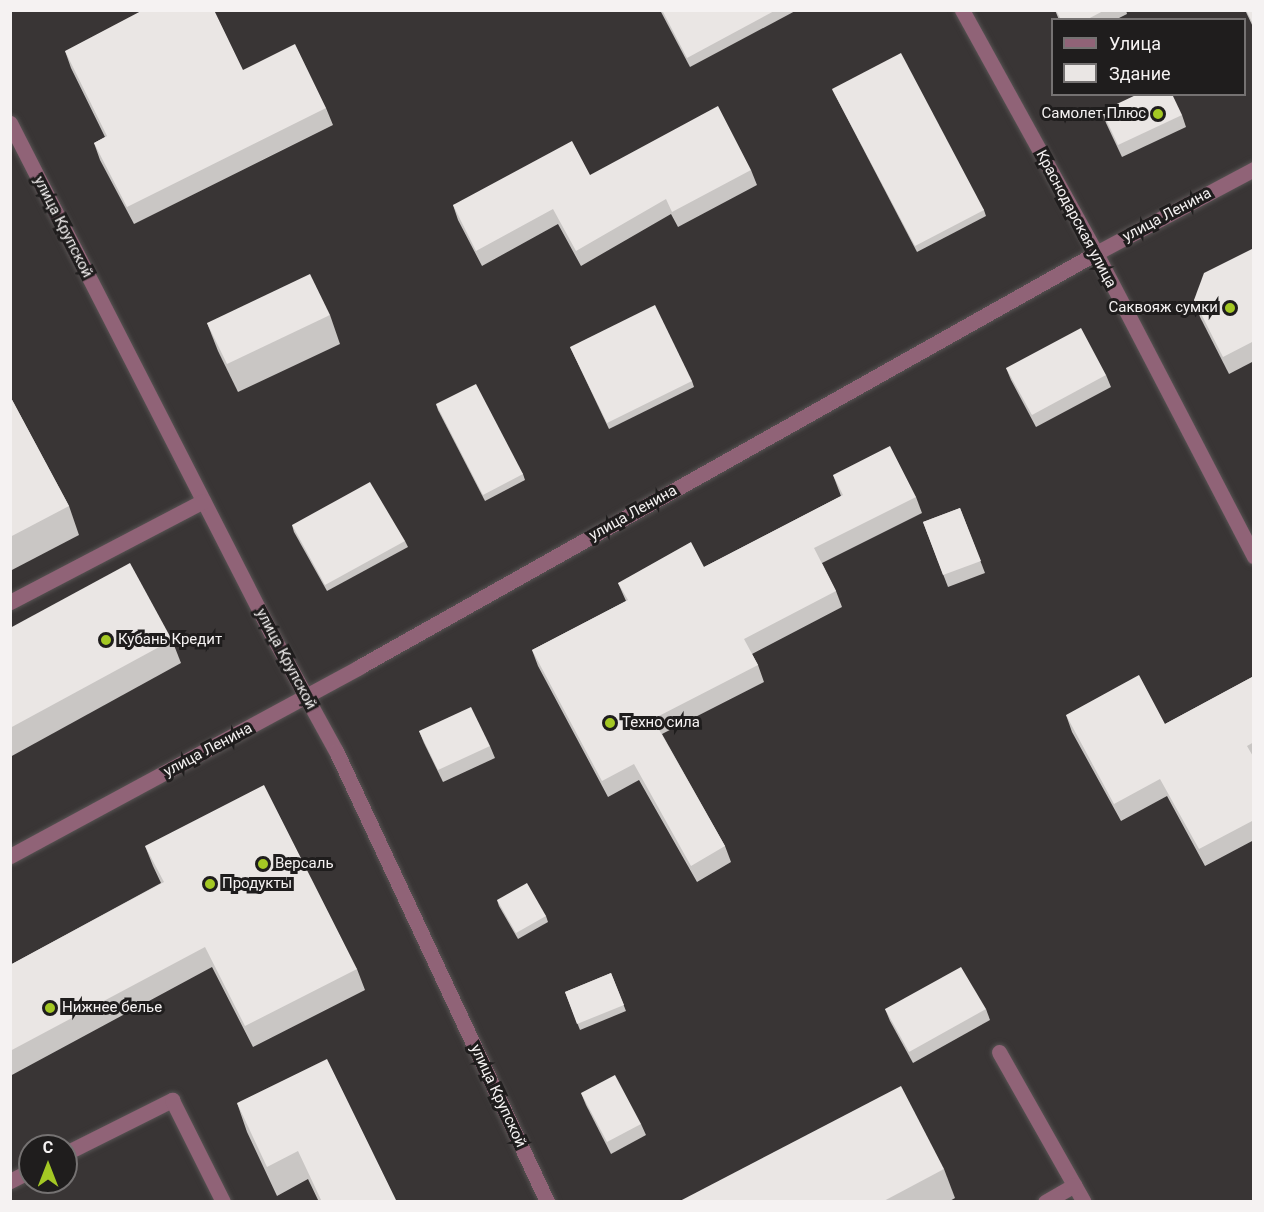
<!DOCTYPE html>
<meta charset="utf-8">
<style>
body{margin:0}
#map{position:relative;width:1264px;height:1212px;overflow:hidden;background:#393535;font-family:Roboto,sans-serif}
div>[style]{position:absolute}
.roads{filter:drop-shadow(0 0 2px #575353) drop-shadow(0 0 2px #575353)}
.minor>*{height:15px;margin:-7.5px;padding:0 7.5px;transform-origin:7.5px;border-radius:7.5px;background:#906377}
.wall>*{inset:0;background:#c9c6c4}
.building>*{inset:0;background:#eae6e4}
.dots>*{width:16px;height:16px;translate:-50% -50%;box-sizing:border-box;border:3px solid #1f1d1d;border-radius:50%}
span{translate:-50% -50%;white-space:nowrap;text-align:center;line-height:1.15;-webkit-text-stroke:6px #1f1d1d;paint-order:stroke}
.poi-label{font-size:15px;color:#f5f2f2}
.right{translate:-100% -50%;text-align:right}
.left{translate:0 -50%;text-align:left}
.street-label{font-size:15px;color:#f5f2f2}
.frame{position:absolute;inset:0;border:12px solid #f5f2f2;pointer-events:none}
.legend{position:absolute;left:1051px;top:18px;width:195px;height:78px;box-sizing:border-box;background:#1f1d1d;border:2px solid #757272;margin:0;padding:8px 10px;list-style:none;font-size:18px;color:#f5f2f2}
.legend li{display:flex;align-items:center;gap:12px;height:30px}
.legend b{width:30px;border:2px solid #757272}
.north{position:absolute;left:18px;top:1134px;width:60px;height:60px;box-sizing:border-box;background:#1f1d1d;border:2px solid #757272;border-radius:50%;rotate:0deg;font-size:16px;font-weight:700;line-height:24px;text-align:center;color:#f5f2f2}
.north::after{content:'';display:block;margin:auto;width:21px;height:27px;background:#a4c824;clip-path:polygon(50% 0,100% 100%,50% 72%,0 100%)}
</style>
<div id="map">
<div class="roads">
<div class="minor">
<div style="left:962px;top:10px;width:277px;rotate:61.1deg"></div>
<div style="left:1096px;top:253px;width:342px;rotate:62.5deg"></div>
<div style="left:10px;top:123px;width:573px;rotate:62.9deg"></div>
<div style="left:271px;top:633px;width:135px;rotate:61.2deg"></div>
<div style="left:336px;top:751px;width:498px;rotate:64.9deg"></div>
<div style="left:10px;top:602px;width:218px;rotate:-27.6deg"></div>
<div style="left:10px;top:856px;width:397px;rotate:-28.4deg"></div>
<div style="left:359px;top:667px;width:845px;rotate:-29.32deg"></div>
<div style="left:1096px;top:253px;width:179px;rotate:-28deg"></div>
<div style="left:999px;top:1052px;width:172px;rotate:60.5deg"></div>
<div style="left:66px;top:1153px;width:119px;rotate:-26.6deg"></div>
<div style="left:172px;top:1100px;width:114px;rotate:63.4deg"></div>
<div style="left:10px;top:1181px;width:22px;rotate:-27deg"></div>
<div style="left:1045px;top:1202px;width:34px;rotate:-30deg"></div>
</div>
</div>
<div class="wall">
<div style="clip-path:polygon(660px 10px,797px 10px,690px 67px)"></div>
<div style="clip-path:polygon(1055px 10px,1126px 10px,1127px 14px,1115px 20px,1059px 20px)"></div>
<div style="clip-path:polygon(1245px 10px,1254px 10px,1254px 29px)"></div>
<div style="clip-path:polygon(65px 51px,243px 70px,326px 108px,333px 125px,134px 224px,100px 160px,94px 143px,105px 137px,71px 68px)"></div>
<div style="clip-path:polygon(832px 89px,984px 210px,986px 216px,917px 252px,835px 95px)"></div>
<div style="clip-path:polygon(1102px 111px,1182px 115px,1186px 127px,1122px 157px,1106px 123px)"></div>
<div style="clip-path:polygon(751px 170px,757px 185px,678px 227px,671px 214px,581px 266px,558px 224px,482px 266px,458px 220px,453px 205px,590px 175px)"></div>
<div style="clip-path:polygon(1254px 248px,1254px 361px,1229px 374px,1200px 317px,1194px 300px)"></div>
<div style="clip-path:polygon(330px 315px,340px 344px,238px 392px,218px 351px,207px 323px)"></div>
<div style="clip-path:polygon(570px 347px,692px 381px,694px 387px,609px 429px)"></div>
<div style="clip-path:polygon(1006px 368px,1106px 375px,1111px 387px,1036px 427px,1011px 380px)"></div>
<div style="clip-path:polygon(10px 396px,69px 506px,79px 535px,10px 571px)"></div>
<div style="clip-path:polygon(436px 404px,523px 474px,525px 480px,485px 501px,438px 410px)"></div>
<div style="clip-path:polygon(833px 475px,916px 497px,922px 513px,822px 563px,836px 591px,842px 607px,752px 654px,758px 665px,764px 682px,662px 734px,725px 846px,731px 862px,697px 882px,639px 780px,608px 797px,538px 666px,532px 650px,626px 601px,618px 583px,704px 567px,841px 496px)"></div>
<div style="clip-path:polygon(960px 508px,985px 573px,948px 587px,923px 522px)"></div>
<div style="clip-path:polygon(292px 525px,405px 541px,408px 547px,327px 591px,294px 532px)"></div>
<div style="clip-path:polygon(10px 628px,172px 640px,181px 663px,10px 757px)"></div>
<div style="clip-path:polygon(1254px 676px,1254px 840px,1205px 866px,1167px 796px,1121px 821px,1072px 732px,1066px 715px,1165px 724px)"></div>
<div style="clip-path:polygon(419px 731px,490px 746px,495px 758px,443px 782px,424px 743px)"></div>
<div style="clip-path:polygon(145px 846px,357px 969px,365px 990px,253px 1047px,212px 967px,10px 1076px,10px 965px,161px 883px,153px 866px)"></div>
<div style="clip-path:polygon(497px 900px,546px 916px,548px 922px,518px 939px,499px 906px)"></div>
<div style="clip-path:polygon(611px 973px,626px 1011px,580px 1030px,565px 992px)"></div>
<div style="clip-path:polygon(885px 1009px,986px 1009px,990px 1020px,913px 1063px,890px 1021px)"></div>
<div style="clip-path:polygon(581px 1093px,641px 1124px,646px 1135px,611px 1154px,586px 1105px)"></div>
<div style="clip-path:polygon(237px 1103px,397px 1202px,319px 1202px,308px 1179px,277px 1196px,247px 1132px)"></div>
<div style="clip-path:polygon(944px 1169px,955px 1198px,948px 1202px,678px 1202px)"></div>
</div>
<div class="building">
<div style="clip-path:polygon(143px 10px,214px 10px,243px 70px,295px 44px,326px 108px,127px 207px,94px 143px,107px 136px,65px 51px)"></div>
<div style="clip-path:polygon(662px 10px,776px 10px,687px 58px)"></div>
<div style="clip-path:polygon(1056px 10px,1105px 10px,1086px 20px,1061px 20px)"></div>
<div style="clip-path:polygon(1246px 10px,1254px 10px,1254px 26px)"></div>
<div style="clip-path:polygon(901px 53px,984px 210px,915px 246px,832px 89px)"></div>
<div style="clip-path:polygon(1138px 94px,1172px 94px,1182px 115px,1118px 145px,1102px 111px)"></div>
<div style="clip-path:polygon(718px 106px,751px 170px,672px 212px,666px 199px,576px 251px,553px 209px,476px 251px,453px 205px,572px 141px,590px 175px)"></div>
<div style="clip-path:polygon(1254px 248px,1254px 341px,1223px 357px,1194px 300px,1204px 273px)"></div>
<div style="clip-path:polygon(310px 274px,330px 315px,227px 364px,207px 323px)"></div>
<div style="clip-path:polygon(655px 305px,692px 381px,607px 423px,570px 347px)"></div>
<div style="clip-path:polygon(1081px 328px,1106px 375px,1032px 415px,1006px 368px)"></div>
<div style="clip-path:polygon(476px 384px,523px 474px,483px 495px,436px 404px)"></div>
<div style="clip-path:polygon(10px 396px,69px 506px,10px 537px)"></div>
<div style="clip-path:polygon(890px 446px,916px 497px,814px 548px,836px 591px,744px 639px,758px 665px,653px 719px,725px 846px,691px 866px,634px 764px,602px 781px,532px 650px,628px 600px,618px 583px,691px 542px,704px 567px,843px 495px,833px 475px)"></div>
<div style="clip-path:polygon(370px 482px,405px 541px,325px 585px,292px 525px)"></div>
<div style="clip-path:polygon(960px 508px,981px 561px,943px 575px,923px 522px)"></div>
<div style="clip-path:polygon(130px 563px,172px 640px,10px 728px,10px 628px)"></div>
<div style="clip-path:polygon(1139px 675px,1165px 724px,1254px 676px,1254px 742px,1247px 746px,1254px 758px,1254px 820px,1199px 849px,1160px 779px,1114px 804px,1066px 715px)"></div>
<div style="clip-path:polygon(471px 707px,490px 746px,438px 770px,419px 731px)"></div>
<div style="clip-path:polygon(264px 785px,357px 969px,245px 1026px,205px 947px,10px 1051px,10px 965px,164px 882px,145px 846px)"></div>
<div style="clip-path:polygon(527px 883px,546px 916px,516px 933px,497px 900px)"></div>
<div style="clip-path:polygon(961px 967px,986px 1009px,909px 1052px,885px 1009px)"></div>
<div style="clip-path:polygon(611px 973px,624px 1005px,577px 1024px,565px 992px)"></div>
<div style="clip-path:polygon(327px 1059px,397px 1202px,322px 1202px,298px 1151px,267px 1167px,237px 1103px)"></div>
<div style="clip-path:polygon(615px 1075px,641px 1124px,607px 1142px,581px 1093px)"></div>
<div style="clip-path:polygon(901px 1086px,944px 1169px,882px 1202px,678px 1202px)"></div>
</div>
<div class="dots">
<div style="left:1158px;top:114px;background:#a4c824"></div>
<div style="left:1230px;top:308px;background:#a4c824"></div>
<div style="left:106px;top:640px;background:#a4c824"></div>
<div style="left:610px;top:723px;background:#a4c824"></div>
<div style="left:263px;top:864px;background:#a4c824"></div>
<div style="left:210px;top:884px;background:#a4c824"></div>
<div style="left:50px;top:1008px;background:#a4c824"></div>
</div>
<div class="poi-label">
<span class="right" style="left:1146px;top:114px">Самолет Плюс</span>
<span class="right" style="left:1218px;top:308px">Саквояж сумки</span>
<span class="left" style="left:118px;top:640px">Кубань Кредит</span>
<span class="left" style="left:622px;top:723px">Техно сила</span>
<span class="left" style="left:275px;top:864px">Версаль</span>
<span class="left" style="left:222px;top:884px">Продукты</span>
<span class="left" style="left:62px;top:1008px">Нижнее белье</span>
</div>
<div class="street-label">
<span style="left:1167px;top:215px;rotate:-28deg">улица Ленина</span>
<span style="left:1076px;top:219px;rotate:62deg">Краснодарская улица</span>
<span style="left:63px;top:227px;rotate:63deg">улица Крупской</span>
<span style="left:633px;top:513px;rotate:-29deg">улица Ленина</span>
<span style="left:286px;top:659px;rotate:62deg">улица Крупской</span>
<span style="left:208px;top:750px;rotate:-28deg">улица Ленина</span>
<span style="left:498px;top:1096px;rotate:65deg">улица Крупской</span>
</div>
<div class="frame"></div>
<ul class="legend">
<li><b style="height:8px;background:#906377"></b>Улица</li>
<li><b style="height:16px;background:#eae6e4"></b>Здание</li>
</ul>
<div class="north">С</div>
</div>
